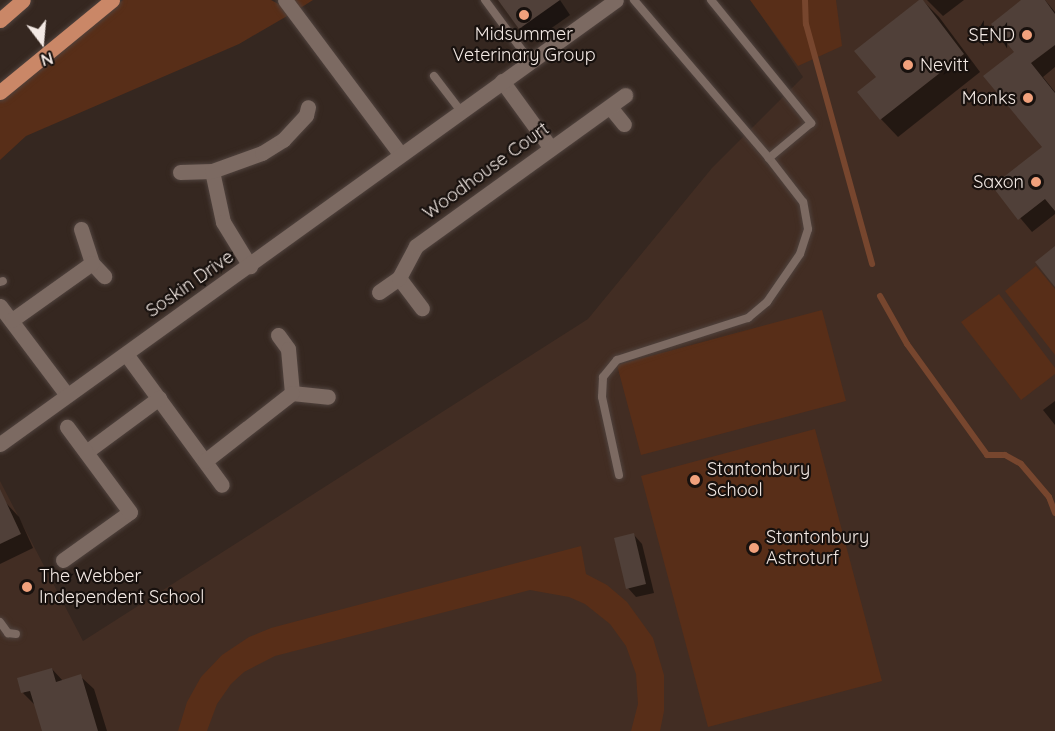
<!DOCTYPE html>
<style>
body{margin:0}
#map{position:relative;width:1055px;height:731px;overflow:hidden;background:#352720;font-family:Quicksand,sans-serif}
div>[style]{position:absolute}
.built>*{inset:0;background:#422d23}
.green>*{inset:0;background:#582e18}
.shadow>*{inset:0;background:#0007}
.stream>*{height:6px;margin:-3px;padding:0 3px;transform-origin:3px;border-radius:3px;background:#77462e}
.building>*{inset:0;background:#504039}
.roads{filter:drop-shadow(0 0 2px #50433e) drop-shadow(0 0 2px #50433e)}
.service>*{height:8px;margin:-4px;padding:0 4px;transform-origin:4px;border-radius:4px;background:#7c6a62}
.minor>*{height:15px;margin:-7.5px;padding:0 7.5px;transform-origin:7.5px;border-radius:7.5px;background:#7c6a62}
.primary>*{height:15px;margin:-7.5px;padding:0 7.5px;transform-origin:7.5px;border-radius:7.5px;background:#ca8767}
.dots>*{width:16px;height:16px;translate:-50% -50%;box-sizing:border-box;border:3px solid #18110e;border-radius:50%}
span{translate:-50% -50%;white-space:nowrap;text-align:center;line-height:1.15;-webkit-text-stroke:4.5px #18110e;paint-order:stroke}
.poi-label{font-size:18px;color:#f3e9e4}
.right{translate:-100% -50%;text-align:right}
.left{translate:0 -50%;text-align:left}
.street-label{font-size:18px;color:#f3e9e4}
.north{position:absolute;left:12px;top:12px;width:60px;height:60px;-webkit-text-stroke:4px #18110e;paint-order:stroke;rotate:164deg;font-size:16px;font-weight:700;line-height:24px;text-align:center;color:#f3e9e4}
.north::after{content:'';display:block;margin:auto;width:21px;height:27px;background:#f3e9e4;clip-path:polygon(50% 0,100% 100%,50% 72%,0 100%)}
</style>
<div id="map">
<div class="built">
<div style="clip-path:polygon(751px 0,1055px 0,1055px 731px,0 731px,0 481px,83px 641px,588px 319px,712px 168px,803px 77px)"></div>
</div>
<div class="green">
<div style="clip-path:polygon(123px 0,271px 0,293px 12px,290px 0,313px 0,294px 12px,239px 44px,26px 136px,0 160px,0 95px)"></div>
<div style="clip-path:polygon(750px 0,836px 0,842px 46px,798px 66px)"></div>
<div style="clip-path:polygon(1036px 266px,1055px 289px,1055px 355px,1005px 291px)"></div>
<div style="clip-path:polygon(999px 294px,1055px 368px,1055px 374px,1021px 400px,961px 322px)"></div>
<div style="clip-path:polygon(822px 310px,846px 401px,641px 455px,617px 365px)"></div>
<div style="clip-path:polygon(815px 429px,882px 681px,708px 727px,641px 476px)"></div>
<div style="clip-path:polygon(581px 546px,586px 574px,607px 585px,627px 602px,653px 638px,664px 675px,664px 711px,660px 731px,631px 731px,638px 704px,636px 674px,626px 646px,610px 624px,585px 604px,569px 597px,530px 590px,275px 656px,244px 672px,231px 684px,217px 704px,207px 731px,178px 731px,187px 702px,201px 677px,222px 655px,249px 637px,271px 628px)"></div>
</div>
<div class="shadow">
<div style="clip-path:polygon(500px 0,560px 0,570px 15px,533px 41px)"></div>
<div style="clip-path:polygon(922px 0,939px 17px,980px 72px,898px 137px,881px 119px,878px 77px)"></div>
<div style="clip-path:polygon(927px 0,964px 0,943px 16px)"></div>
<div style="clip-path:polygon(1023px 0,1045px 0,1055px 12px,1055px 67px,1043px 77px,1055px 92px,1055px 214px,1032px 232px,994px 187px,1044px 147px,1016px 53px)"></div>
<div style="clip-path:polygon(1055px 401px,1055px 425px,1043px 410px)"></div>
<div style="clip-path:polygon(6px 503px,19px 517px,33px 548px,0 564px,0 506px)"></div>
<div style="clip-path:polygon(634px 535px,642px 544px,654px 593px,636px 597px,628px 588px)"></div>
<div style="clip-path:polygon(52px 669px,63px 681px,80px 676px,94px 689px,107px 731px,44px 731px,36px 706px,23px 693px)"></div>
</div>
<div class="stream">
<div style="left:805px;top:0;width:24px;rotate:88deg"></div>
<div style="left:806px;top:24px;width:249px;rotate:74.6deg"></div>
<div style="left:880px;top:296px;width:55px;rotate:60.6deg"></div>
<div style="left:907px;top:344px;width:137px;rotate:54.2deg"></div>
<div style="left:987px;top:455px;width:18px"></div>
<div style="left:1005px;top:455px;width:18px;rotate:29deg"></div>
<div style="left:1021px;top:464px;width:43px;rotate:49.7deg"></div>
<div style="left:1049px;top:497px;width:17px;rotate:69deg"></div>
</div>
<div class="building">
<div style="clip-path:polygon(498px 0,560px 0,519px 29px)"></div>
<div style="clip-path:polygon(919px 0,923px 0,964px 54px,880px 120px,857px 92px,876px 77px,854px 51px)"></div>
<div style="clip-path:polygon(1021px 0,1045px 0,1055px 14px,1055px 45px,1031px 63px,1055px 93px,1055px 211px,1045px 199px,1018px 220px,992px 186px,1042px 147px,983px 76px,1014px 52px,991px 24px)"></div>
<div style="clip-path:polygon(1055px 246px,1055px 287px,1035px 262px)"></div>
<div style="clip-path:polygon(0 489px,21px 534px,0 544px)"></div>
<div style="clip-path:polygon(634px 533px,646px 584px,626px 589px,614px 538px)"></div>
<div style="clip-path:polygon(52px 668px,56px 682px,81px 674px,98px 731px,42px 731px,30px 691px,21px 693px,17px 678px)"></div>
</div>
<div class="roads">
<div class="service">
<div style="left:485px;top:0;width:76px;rotate:53.6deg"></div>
<div style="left:711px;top:0;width:159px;rotate:50.9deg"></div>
<div style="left:811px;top:123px;width:55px;rotate:140.2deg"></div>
<div style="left:434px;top:76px;width:43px;rotate:52.6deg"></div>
<div style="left:0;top:282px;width:3px;rotate:-18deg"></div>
<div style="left:619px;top:475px;width:80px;rotate:-102.3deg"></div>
<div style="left:602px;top:397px;width:20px;rotate:-87deg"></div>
<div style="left:603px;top:377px;width:22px;rotate:-51deg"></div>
<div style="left:617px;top:360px;width:138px;rotate:-17.8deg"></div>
<div style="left:748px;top:318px;width:25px;rotate:-40deg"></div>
<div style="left:767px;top:302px;width:58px;rotate:-55.5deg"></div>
<div style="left:800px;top:254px;width:26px;rotate:-72deg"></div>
<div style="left:808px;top:229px;width:27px;rotate:-100deg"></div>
<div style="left:803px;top:202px;width:56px;rotate:-127.7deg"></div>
<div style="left:769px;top:158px;width:208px;rotate:-130.5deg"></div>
<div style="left:0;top:622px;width:14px;rotate:54deg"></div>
<div style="left:8px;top:633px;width:8px;rotate:7deg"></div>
</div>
<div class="minor">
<div style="left:285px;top:0;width:192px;rotate:53.2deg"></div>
<div style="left:502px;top:81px;width:82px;rotate:54deg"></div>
<div style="left:610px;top:107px;width:22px;rotate:51deg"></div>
<div style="left:212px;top:171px;width:52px;rotate:77.8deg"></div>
<div style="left:223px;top:222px;width:52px;rotate:58.5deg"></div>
<div style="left:180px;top:172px;width:32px;rotate:-2deg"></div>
<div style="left:212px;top:171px;width:53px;rotate:-19.8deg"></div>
<div style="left:262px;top:153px;width:25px;rotate:-32deg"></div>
<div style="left:283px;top:140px;width:34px;rotate:-47deg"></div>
<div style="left:306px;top:115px;width:8px;rotate:-76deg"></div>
<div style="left:81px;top:229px;width:36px;rotate:72deg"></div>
<div style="left:92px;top:263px;width:18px;rotate:47deg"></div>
<div style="left:399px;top:278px;width:38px;rotate:53deg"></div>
<div style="left:379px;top:292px;width:24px;rotate:-35deg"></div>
<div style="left:399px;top:278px;width:36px;rotate:-62deg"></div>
<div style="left:416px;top:246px;width:258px;rotate:-35.8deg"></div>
<div style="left:0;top:306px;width:111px;rotate:53deg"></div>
<div style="left:12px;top:320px;width:98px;rotate:-35.5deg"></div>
<div style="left:278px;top:335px;width:17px;rotate:54deg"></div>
<div style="left:288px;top:349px;width:44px;rotate:84.8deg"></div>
<div style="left:292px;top:393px;width:36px;rotate:6deg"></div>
<div style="left:126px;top:354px;width:162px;rotate:53.8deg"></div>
<div style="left:0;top:444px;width:759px;rotate:-35.78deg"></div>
<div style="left:86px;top:452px;width:91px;rotate:-36.5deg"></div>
<div style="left:205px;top:461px;width:110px;rotate:-38deg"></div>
<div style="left:63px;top:560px;width:82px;rotate:-35.6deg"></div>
<div style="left:130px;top:512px;width:106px;rotate:-126.5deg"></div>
</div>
<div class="primary">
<div style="left:0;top:20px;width:30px;rotate:-41deg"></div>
<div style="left:0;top:92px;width:145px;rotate:-39.4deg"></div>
</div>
</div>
<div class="dots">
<div style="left:524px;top:15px;background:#f1a17c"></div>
<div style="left:1027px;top:35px;background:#f1a17c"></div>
<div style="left:908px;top:65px;background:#f1a17c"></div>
<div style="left:1028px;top:98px;background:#f1a17c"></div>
<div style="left:1036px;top:182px;background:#f1a17c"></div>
<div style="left:695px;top:480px;background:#f1a17c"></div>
<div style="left:754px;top:548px;background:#f1a17c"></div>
<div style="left:27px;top:587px;background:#f1a17c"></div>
</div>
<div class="poi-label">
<span style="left:524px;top:45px">Midsummer<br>Veterinary Group</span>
<span class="right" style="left:1015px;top:35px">SEND</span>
<span class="left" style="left:920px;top:65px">Nevitt</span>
<span class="right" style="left:1016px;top:98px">Monks</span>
<span class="right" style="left:1024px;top:182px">Saxon</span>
<span class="left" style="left:707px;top:480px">Stantonbury<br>School</span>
<span class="left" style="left:766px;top:548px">Stantonbury<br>Astroturf</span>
<span class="left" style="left:39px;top:587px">The Webber<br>Independent School</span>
</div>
<div class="street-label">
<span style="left:486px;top:171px;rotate:-36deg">Woodhouse Court</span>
<span style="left:190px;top:284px;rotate:-35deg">Soskin Drive</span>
</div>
<div class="north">N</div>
</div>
